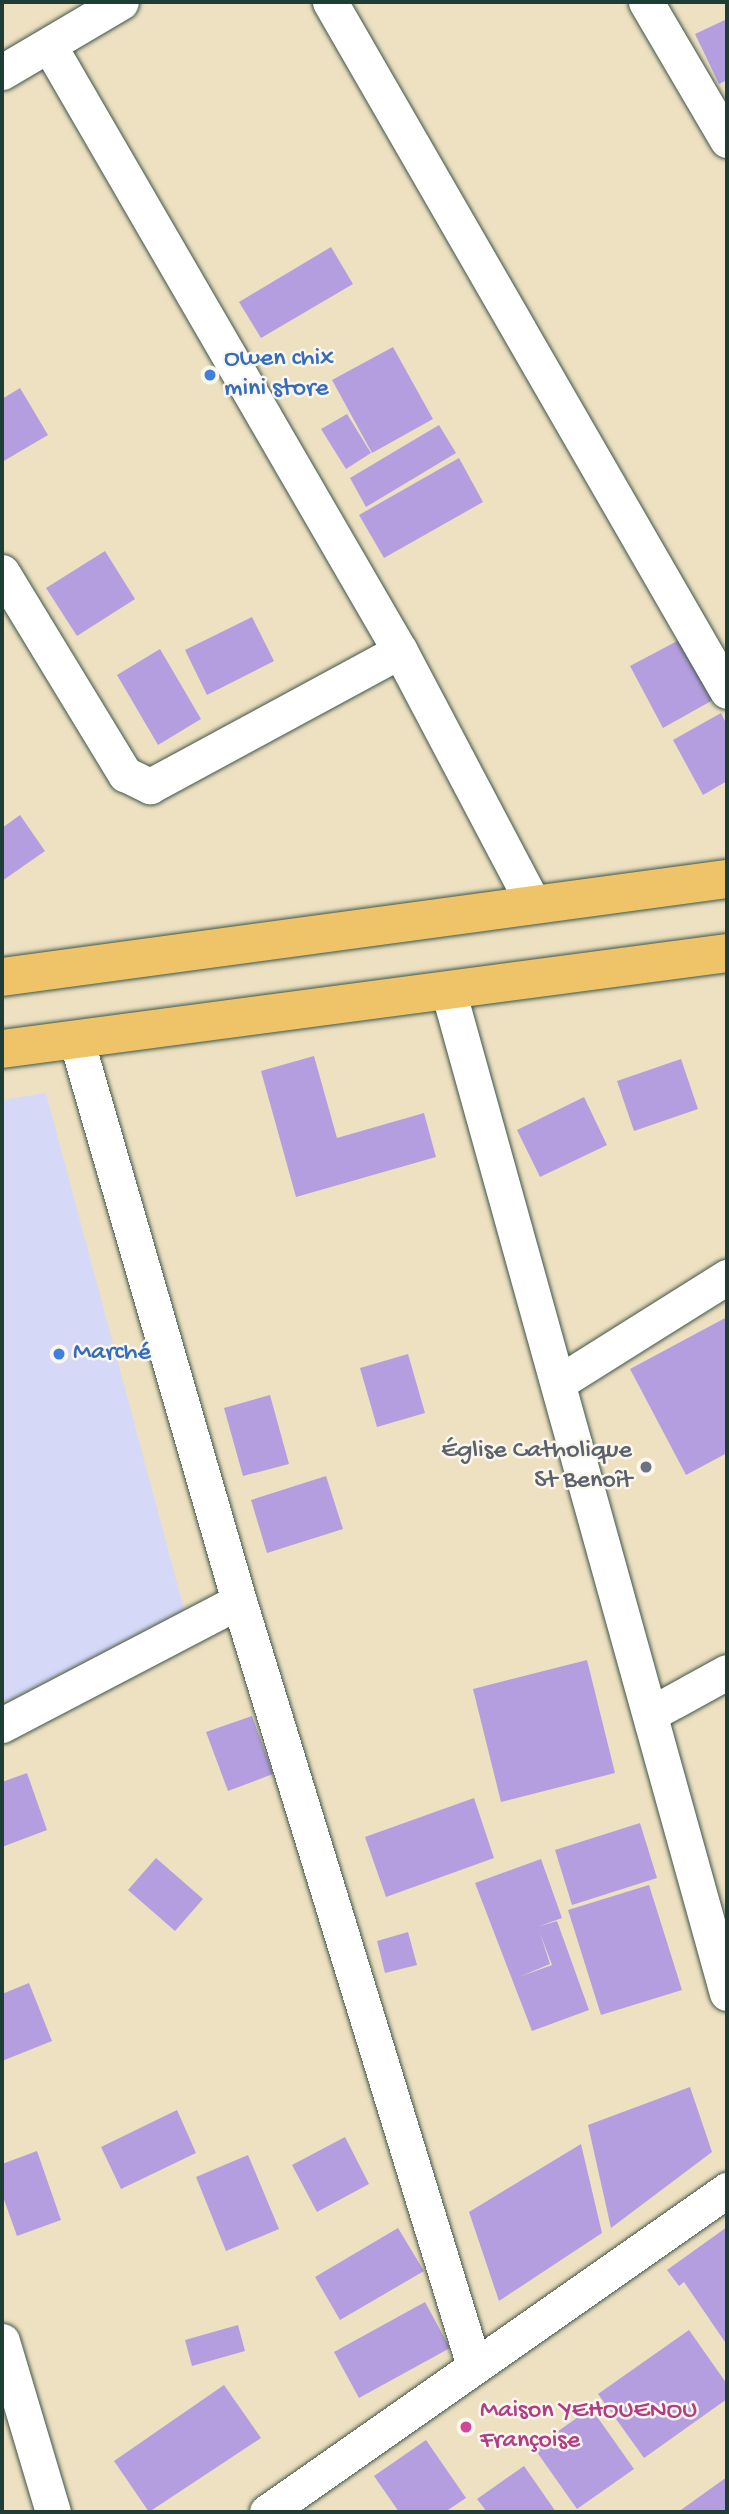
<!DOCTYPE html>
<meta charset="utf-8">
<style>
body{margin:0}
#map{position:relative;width:729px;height:2514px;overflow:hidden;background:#eee1c1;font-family:"Gochi Hand",sans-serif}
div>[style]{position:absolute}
.built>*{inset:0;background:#d6d8f8}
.building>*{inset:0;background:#b59edf}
.roads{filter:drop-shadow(0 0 2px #3e5649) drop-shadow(0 0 2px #3e5649)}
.minor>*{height:35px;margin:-17.5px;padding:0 17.5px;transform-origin:17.5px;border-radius:17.5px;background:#fff}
.major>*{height:38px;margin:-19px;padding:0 19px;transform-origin:19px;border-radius:19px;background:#efc469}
.dots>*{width:19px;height:19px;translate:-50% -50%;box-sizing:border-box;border:4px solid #fbf7ec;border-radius:50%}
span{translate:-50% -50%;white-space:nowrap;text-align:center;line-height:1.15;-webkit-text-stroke:5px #fbf7ec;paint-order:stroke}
.shop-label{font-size:26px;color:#366cbe}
.left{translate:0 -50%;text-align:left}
.worship-label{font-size:26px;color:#5b616d}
.right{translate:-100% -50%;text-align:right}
.hotel-label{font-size:26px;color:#b23c85}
.frame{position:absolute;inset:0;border:4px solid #1f3d34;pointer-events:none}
</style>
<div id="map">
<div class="built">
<div style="clip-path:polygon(46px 1093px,184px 1609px,2px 1704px,2px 1100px)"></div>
</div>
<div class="building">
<div style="clip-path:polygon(727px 19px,727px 80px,719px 84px,695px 34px)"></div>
<div style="clip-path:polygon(331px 247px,353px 284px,261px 338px,239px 302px)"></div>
<div style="clip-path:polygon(393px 347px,433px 419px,372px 453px,332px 380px)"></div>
<div style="clip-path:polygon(20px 388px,48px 435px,2px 462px,2px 399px)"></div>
<div style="clip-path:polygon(347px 414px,371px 453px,346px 469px,321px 429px)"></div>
<div style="clip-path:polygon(439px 425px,456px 453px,366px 507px,350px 478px)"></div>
<div style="clip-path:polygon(459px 458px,483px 502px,384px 558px,359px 515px)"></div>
<div style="clip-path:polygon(105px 551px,135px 599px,77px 636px,46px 588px)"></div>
<div style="clip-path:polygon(252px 617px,274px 661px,207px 695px,185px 650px)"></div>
<div style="clip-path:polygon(681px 639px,713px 700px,663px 728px,630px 666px)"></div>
<div style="clip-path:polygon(160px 649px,201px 719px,158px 745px,117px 675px)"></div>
<div style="clip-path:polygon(721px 713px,727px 725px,727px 781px,703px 795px,673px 740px)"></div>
<div style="clip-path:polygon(20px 815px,45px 851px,2px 881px,2px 828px)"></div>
<div style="clip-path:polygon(314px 1056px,337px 1138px,424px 1113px,436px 1157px,296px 1197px,261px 1071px)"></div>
<div style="clip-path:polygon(681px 1059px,698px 1109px,634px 1131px,617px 1081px)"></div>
<div style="clip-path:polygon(584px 1097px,607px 1145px,540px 1177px,517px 1130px)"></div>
<div style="clip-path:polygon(727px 1317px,727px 1453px,686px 1475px,630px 1369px)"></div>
<div style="clip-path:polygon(408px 1354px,425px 1413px,377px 1427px,360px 1368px)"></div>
<div style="clip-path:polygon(270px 1395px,289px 1464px,243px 1476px,224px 1408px)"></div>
<div style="clip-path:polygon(326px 1476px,343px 1529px,267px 1553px,251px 1500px)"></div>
<div style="clip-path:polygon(587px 1660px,615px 1773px,501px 1802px,473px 1689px)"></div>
<div style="clip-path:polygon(252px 1716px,273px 1774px,228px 1791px,206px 1732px)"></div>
<div style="clip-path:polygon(27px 1773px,47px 1830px,2px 1847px,2px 1782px)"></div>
<div style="clip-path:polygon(474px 1798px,494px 1858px,386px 1897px,365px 1837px)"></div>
<div style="clip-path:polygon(640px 1823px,657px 1878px,572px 1905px,555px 1850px)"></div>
<div style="clip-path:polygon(156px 1858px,203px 1899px,175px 1931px,128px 1890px)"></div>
<div style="clip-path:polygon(evenodd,541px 1859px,562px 1918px,537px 1927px,557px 1921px,589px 2010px,532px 2031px,475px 1883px,541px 1859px,540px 1933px,552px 1965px,519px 1977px,550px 1964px,540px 1933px)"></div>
<div style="clip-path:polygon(649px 1885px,682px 1990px,601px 2015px,568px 1910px)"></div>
<div style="clip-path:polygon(408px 1932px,417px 1965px,385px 1973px,377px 1941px)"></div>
<div style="clip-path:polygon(29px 1983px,52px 2041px,2px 2061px,2px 1994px)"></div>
<div style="clip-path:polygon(690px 2087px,712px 2152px,611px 2228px,588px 2125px)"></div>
<div style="clip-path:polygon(177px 2110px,196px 2153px,121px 2189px,101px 2147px)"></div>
<div style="clip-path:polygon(345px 2137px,369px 2184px,317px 2212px,292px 2165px)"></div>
<div style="clip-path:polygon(581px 2144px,602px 2233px,499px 2301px,469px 2212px)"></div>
<div style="clip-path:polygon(37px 2151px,61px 2220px,17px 2236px,2px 2194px,2px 2164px)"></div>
<div style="clip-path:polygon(248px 2155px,279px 2229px,226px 2251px,196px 2177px)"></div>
<div style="clip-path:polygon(727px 2227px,727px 2340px,725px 2342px,684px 2282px,679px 2286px,667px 2270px)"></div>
<div style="clip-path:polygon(398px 2228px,424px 2271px,340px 2320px,315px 2277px)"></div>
<div style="clip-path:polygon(425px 2302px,450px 2348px,359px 2398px,334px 2352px)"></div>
<div style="clip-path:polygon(238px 2325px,245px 2351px,192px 2366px,185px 2340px)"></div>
<div style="clip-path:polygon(689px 2330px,727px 2384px,727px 2399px,644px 2458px,598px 2394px)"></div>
<div style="clip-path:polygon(224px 2385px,261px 2438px,149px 2512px,114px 2461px)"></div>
<div style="clip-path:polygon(591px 2408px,634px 2469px,577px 2509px,534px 2448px)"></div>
<div style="clip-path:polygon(426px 2440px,466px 2498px,445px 2512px,399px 2512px,374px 2476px)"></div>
<div style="clip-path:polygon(524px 2466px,556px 2512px,487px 2512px,477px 2499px)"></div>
<div style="clip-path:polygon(727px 2477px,727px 2512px,678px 2512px)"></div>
</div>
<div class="roads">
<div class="minor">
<div style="left:330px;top:2px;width:795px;rotate:60.05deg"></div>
<div style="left:646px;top:2px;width:160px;rotate:59.6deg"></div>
<div style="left:50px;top:47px;width:698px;rotate:59.91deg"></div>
<div style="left:400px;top:651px;width:287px;rotate:62.2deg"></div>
<div style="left:2px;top:72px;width:138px;rotate:-30.5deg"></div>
<div style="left:2px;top:572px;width:237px;rotate:58.7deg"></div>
<div style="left:125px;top:774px;width:28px;rotate:26deg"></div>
<div style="left:150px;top:786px;width:284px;rotate:-28.4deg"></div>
<div style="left:448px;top:990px;width:1041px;rotate:74.46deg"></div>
<div style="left:76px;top:1039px;width:585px;rotate:73.83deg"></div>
<div style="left:239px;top:1601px;width:800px;rotate:72.92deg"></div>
<div style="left:561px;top:1381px;width:196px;rotate:-32.1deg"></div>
<div style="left:652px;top:1713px;width:85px;rotate:-28.7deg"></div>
<div style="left:2px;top:1725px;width:267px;rotate:-27.6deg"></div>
<div style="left:2px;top:2341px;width:178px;rotate:73.4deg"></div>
<div style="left:267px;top:2512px;width:562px;rotate:-34.99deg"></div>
</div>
<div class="major">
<div style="left:2px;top:977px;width:732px;rotate:-7.7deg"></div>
<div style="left:2px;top:1049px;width:731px;rotate:-7.54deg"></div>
</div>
</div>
<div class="dots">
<div style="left:210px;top:375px;background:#3f7fe0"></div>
<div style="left:59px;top:1354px;background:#3f7fe0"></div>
<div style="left:646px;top:1467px;background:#6b7280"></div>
<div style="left:466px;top:2427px;background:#d1479c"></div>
</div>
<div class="shop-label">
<span class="left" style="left:224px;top:375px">Owen chix<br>mini store</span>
<span class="left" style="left:73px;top:1354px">Marché</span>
</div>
<div class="worship-label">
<span class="right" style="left:632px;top:1467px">Église Catholique<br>St Benoît</span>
</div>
<div class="hotel-label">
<span class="left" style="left:480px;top:2427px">Maison YEHOUENOU<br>Françoise</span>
</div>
<div class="frame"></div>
</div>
